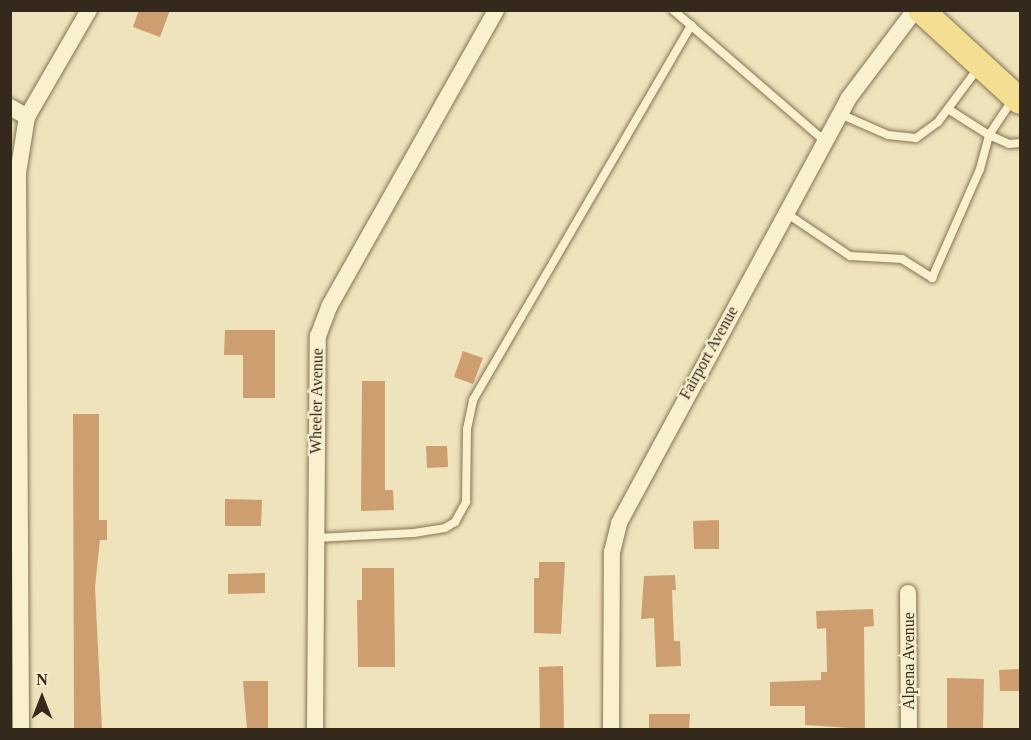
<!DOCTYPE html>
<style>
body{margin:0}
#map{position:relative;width:1031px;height:740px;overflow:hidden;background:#eee3bb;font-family:Georgia,serif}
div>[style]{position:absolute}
.building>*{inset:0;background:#cd9f70}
.roads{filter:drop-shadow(0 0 2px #857355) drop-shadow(0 0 2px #857355)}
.lane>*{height:8px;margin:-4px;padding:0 4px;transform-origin:4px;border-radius:4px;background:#f9f0ce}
.street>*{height:16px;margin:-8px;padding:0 8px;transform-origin:8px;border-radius:8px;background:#f9f0ce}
.primary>*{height:26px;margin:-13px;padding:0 13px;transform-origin:13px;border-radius:13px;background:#f3de91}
span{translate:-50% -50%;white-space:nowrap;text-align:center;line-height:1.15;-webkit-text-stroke:4.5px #f5edcb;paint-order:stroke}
.street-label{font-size:16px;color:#34291a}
.frame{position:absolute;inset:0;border:12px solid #34291a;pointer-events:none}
.north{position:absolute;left:12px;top:668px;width:60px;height:60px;-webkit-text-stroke:4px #f5edcb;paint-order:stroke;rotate:0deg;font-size:16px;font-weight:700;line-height:24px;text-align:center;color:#34291a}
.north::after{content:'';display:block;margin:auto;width:21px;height:27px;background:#34291a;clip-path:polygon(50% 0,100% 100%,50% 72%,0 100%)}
</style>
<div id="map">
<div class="building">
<div style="clip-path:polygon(139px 10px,170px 10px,160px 37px,133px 27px)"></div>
<div style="clip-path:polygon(225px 330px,275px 330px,275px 398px,243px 398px,243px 355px,224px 355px)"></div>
<div style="clip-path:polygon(463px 351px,483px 358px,473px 384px,454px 377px)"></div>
<div style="clip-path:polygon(362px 381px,385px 381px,385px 490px,393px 490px,394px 510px,361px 511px)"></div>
<div style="clip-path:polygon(73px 414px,99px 414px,99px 520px,107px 520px,107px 540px,100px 540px,95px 587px,102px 729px,74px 729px)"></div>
<div style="clip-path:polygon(426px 446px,447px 446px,448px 467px,427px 468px)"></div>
<div style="clip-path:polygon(225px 499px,262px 500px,261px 526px,225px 526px)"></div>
<div style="clip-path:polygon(719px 520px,719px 549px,694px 549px,693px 521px)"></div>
<div style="clip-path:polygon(539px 562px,565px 562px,561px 634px,534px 633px,534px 578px,539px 578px)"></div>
<div style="clip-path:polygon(362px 568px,394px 568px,395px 667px,358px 667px,357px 600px,362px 600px)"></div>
<div style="clip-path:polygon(265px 573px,265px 593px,228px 594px,228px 574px)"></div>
<div style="clip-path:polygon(675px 575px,676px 590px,672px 590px,674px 641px,680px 641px,681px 666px,656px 667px,654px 618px,641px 619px,644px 576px)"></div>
<div style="clip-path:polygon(873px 609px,874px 626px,864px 627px,865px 729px,805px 725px,805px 706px,770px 706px,770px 682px,821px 680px,821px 672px,827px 672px,826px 628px,817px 629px,816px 611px)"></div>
<div style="clip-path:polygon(563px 666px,564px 729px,540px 729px,539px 667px)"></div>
<div style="clip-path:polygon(1020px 669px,1020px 691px,1000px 691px,999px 670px)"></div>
<div style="clip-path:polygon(947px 678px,984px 679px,983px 729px,947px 729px)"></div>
<div style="clip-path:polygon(243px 681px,268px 681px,268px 729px,247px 729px)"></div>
<div style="clip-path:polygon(649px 714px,690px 714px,689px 729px,649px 729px)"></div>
</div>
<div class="roads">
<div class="lane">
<div style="left:673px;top:10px;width:201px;rotate:40.8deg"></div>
<div style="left:948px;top:109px;width:49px;rotate:32.4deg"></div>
<div style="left:989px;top:135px;width:22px;rotate:24deg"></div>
<div style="left:1009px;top:144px;width:11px;rotate:-5deg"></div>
<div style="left:840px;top:114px;width:52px;rotate:23.6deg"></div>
<div style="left:888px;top:135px;width:28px;rotate:6deg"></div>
<div style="left:916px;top:138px;width:27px;rotate:-36deg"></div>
<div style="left:938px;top:122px;width:69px;rotate:-53.3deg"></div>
<div style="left:786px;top:213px;width:77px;rotate:33.9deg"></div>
<div style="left:850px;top:256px;width:52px;rotate:3.3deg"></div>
<div style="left:902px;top:259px;width:36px;rotate:32deg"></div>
<div style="left:932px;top:278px;width:119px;rotate:-66.2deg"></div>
<div style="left:980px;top:169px;width:35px;rotate:-75deg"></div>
<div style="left:989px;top:135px;width:43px;rotate:-56.3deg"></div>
<div style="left:316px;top:538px;width:98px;rotate:-2.9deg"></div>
<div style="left:414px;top:533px;width:31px;rotate:-9deg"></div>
<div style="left:445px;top:528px;width:12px;rotate:-31deg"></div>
<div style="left:455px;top:522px;width:23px;rotate:-61deg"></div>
<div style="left:466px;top:502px;width:73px;rotate:-89.2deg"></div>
<div style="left:467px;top:429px;width:30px;rotate:-78deg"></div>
<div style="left:473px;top:400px;width:434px;rotate:-59.8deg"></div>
</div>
<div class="street">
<div style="left:10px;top:107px;width:20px;rotate:30deg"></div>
<div style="left:908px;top:593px;width:137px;rotate:89.6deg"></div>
<div style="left:21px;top:730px;width:557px;rotate:-90.31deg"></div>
<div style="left:18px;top:173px;width:57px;rotate:-80.9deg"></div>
<div style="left:27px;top:117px;width:124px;rotate:-59.9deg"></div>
<div style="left:315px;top:730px;width:394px;rotate:-89.6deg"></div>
<div style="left:318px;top:336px;width:33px;rotate:-69deg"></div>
<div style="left:330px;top:305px;width:338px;rotate:-60.6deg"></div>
<div style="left:611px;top:730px;width:178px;rotate:-89.7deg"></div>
<div style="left:612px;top:552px;width:30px;rotate:-76deg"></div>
<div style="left:619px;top:523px;width:482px;rotate:-61.6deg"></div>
<div style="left:848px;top:99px;width:111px;rotate:-53deg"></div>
</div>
<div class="primary">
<div style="left:921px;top:10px;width:134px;rotate:42.6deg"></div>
</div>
</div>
<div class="street-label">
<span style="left:709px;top:353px;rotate:-61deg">Fairport Avenue</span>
<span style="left:317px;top:401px;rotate:-89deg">Wheeler Avenue</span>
<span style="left:909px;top:661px;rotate:-90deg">Alpena Avenue</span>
</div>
<div class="frame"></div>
<div class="north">N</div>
</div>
